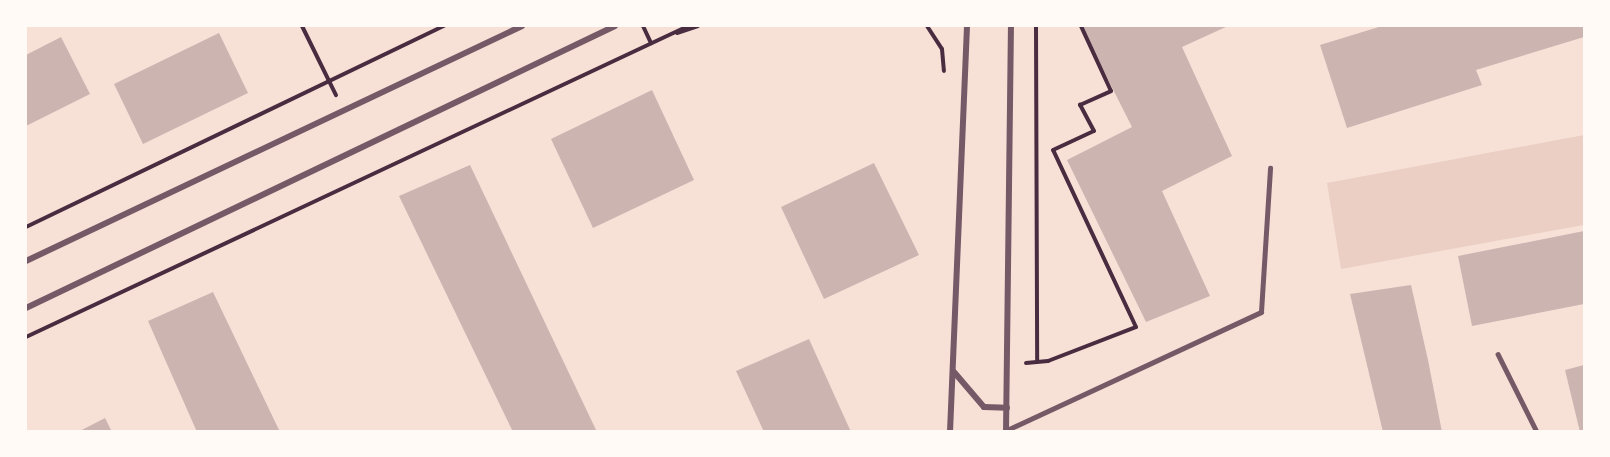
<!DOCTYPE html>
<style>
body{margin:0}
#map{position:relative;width:1610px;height:457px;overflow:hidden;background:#f7e1d7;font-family:Karla,sans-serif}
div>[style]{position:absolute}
.green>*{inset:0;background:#ebcfc5}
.building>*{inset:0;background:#ccb4b1}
.path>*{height:4px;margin:-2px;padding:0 2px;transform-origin:2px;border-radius:2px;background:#4a2c40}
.service>*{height:4.5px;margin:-2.25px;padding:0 2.25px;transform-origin:2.25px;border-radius:2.25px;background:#755966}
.minor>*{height:6px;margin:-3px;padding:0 3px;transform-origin:3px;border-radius:3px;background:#755966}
span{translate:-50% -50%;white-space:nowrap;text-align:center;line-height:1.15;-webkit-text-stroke:4.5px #fffaf5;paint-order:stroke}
.frame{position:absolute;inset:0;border:27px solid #fffaf5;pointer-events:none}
</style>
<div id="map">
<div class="green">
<div style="clip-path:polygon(1584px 135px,1584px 225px,1341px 269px,1327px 183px)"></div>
</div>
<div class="building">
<div style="clip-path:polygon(1081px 26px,1228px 26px,1182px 47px,1232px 156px,1162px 191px,1210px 296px,1146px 322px,1067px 160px,1132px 127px)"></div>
<div style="clip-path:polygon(1382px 26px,1584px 26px,1584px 37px,1476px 70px,1482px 85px,1347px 128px,1320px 45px)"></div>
<div style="clip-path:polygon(219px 33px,248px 93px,143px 144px,114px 84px)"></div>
<div style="clip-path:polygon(61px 37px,90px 94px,26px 126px,26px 55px)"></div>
<div style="clip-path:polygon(652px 90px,694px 180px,593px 228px,551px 139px)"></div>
<div style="clip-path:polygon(874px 163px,919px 255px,824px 299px,781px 207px)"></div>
<div style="clip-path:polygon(470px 165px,597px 432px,513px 432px,399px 196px)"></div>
<div style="clip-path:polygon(1584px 231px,1584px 304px,1472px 326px,1458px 256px)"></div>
<div style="clip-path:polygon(1411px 285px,1428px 360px,1442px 432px,1383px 432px,1350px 294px)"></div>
<div style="clip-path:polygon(213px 292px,268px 407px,280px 432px,197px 432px,148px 321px)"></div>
<div style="clip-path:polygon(809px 339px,851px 432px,764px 432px,736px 371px)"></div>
<div style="clip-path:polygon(1584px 365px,1584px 432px,1580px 432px,1565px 370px)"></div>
<div style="clip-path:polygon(105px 418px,112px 432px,78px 432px)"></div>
</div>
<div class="path">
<div style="left:302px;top:26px;width:77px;rotate:63.8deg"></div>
<div style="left:643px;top:26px;width:19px;rotate:65deg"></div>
<div style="left:927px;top:26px;width:27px;rotate:57deg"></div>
<div style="left:942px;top:49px;width:22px;rotate:85deg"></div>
<div style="left:1036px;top:26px;width:336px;rotate:89.8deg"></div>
<div style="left:677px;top:33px;width:22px;rotate:-18deg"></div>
<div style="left:26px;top:227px;width:464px;rotate:-25.7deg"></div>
<div style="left:26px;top:337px;width:731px;rotate:-25.16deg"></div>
<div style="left:1026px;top:363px;width:22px;rotate:-5deg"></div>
<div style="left:1048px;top:361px;width:94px;rotate:-21.1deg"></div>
<div style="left:1136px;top:327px;width:195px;rotate:-115.1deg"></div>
<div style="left:1053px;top:150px;width:45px;rotate:-24.9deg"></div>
<div style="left:1094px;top:131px;width:30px;rotate:-118deg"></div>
<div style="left:1080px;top:105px;width:34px;rotate:-24deg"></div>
<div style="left:1111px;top:91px;width:72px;rotate:-114.8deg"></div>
</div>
<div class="service">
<div style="left:1498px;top:354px;width:87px;rotate:63.4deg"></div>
<div style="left:1007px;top:430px;width:280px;rotate:-24.9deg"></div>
<div style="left:1261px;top:312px;width:144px;rotate:-86.4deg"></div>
</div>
<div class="minor">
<div style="left:26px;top:261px;width:549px;rotate:-25.35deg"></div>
<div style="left:26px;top:308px;width:653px;rotate:-25.58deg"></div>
<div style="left:954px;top:372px;width:46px;rotate:49.4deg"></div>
<div style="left:984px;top:407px;width:23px;rotate:2deg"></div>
<div style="left:950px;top:432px;width:406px;rotate:-87.6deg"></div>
<div style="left:1006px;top:432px;width:406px;rotate:-89.3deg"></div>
</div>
<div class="frame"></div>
</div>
